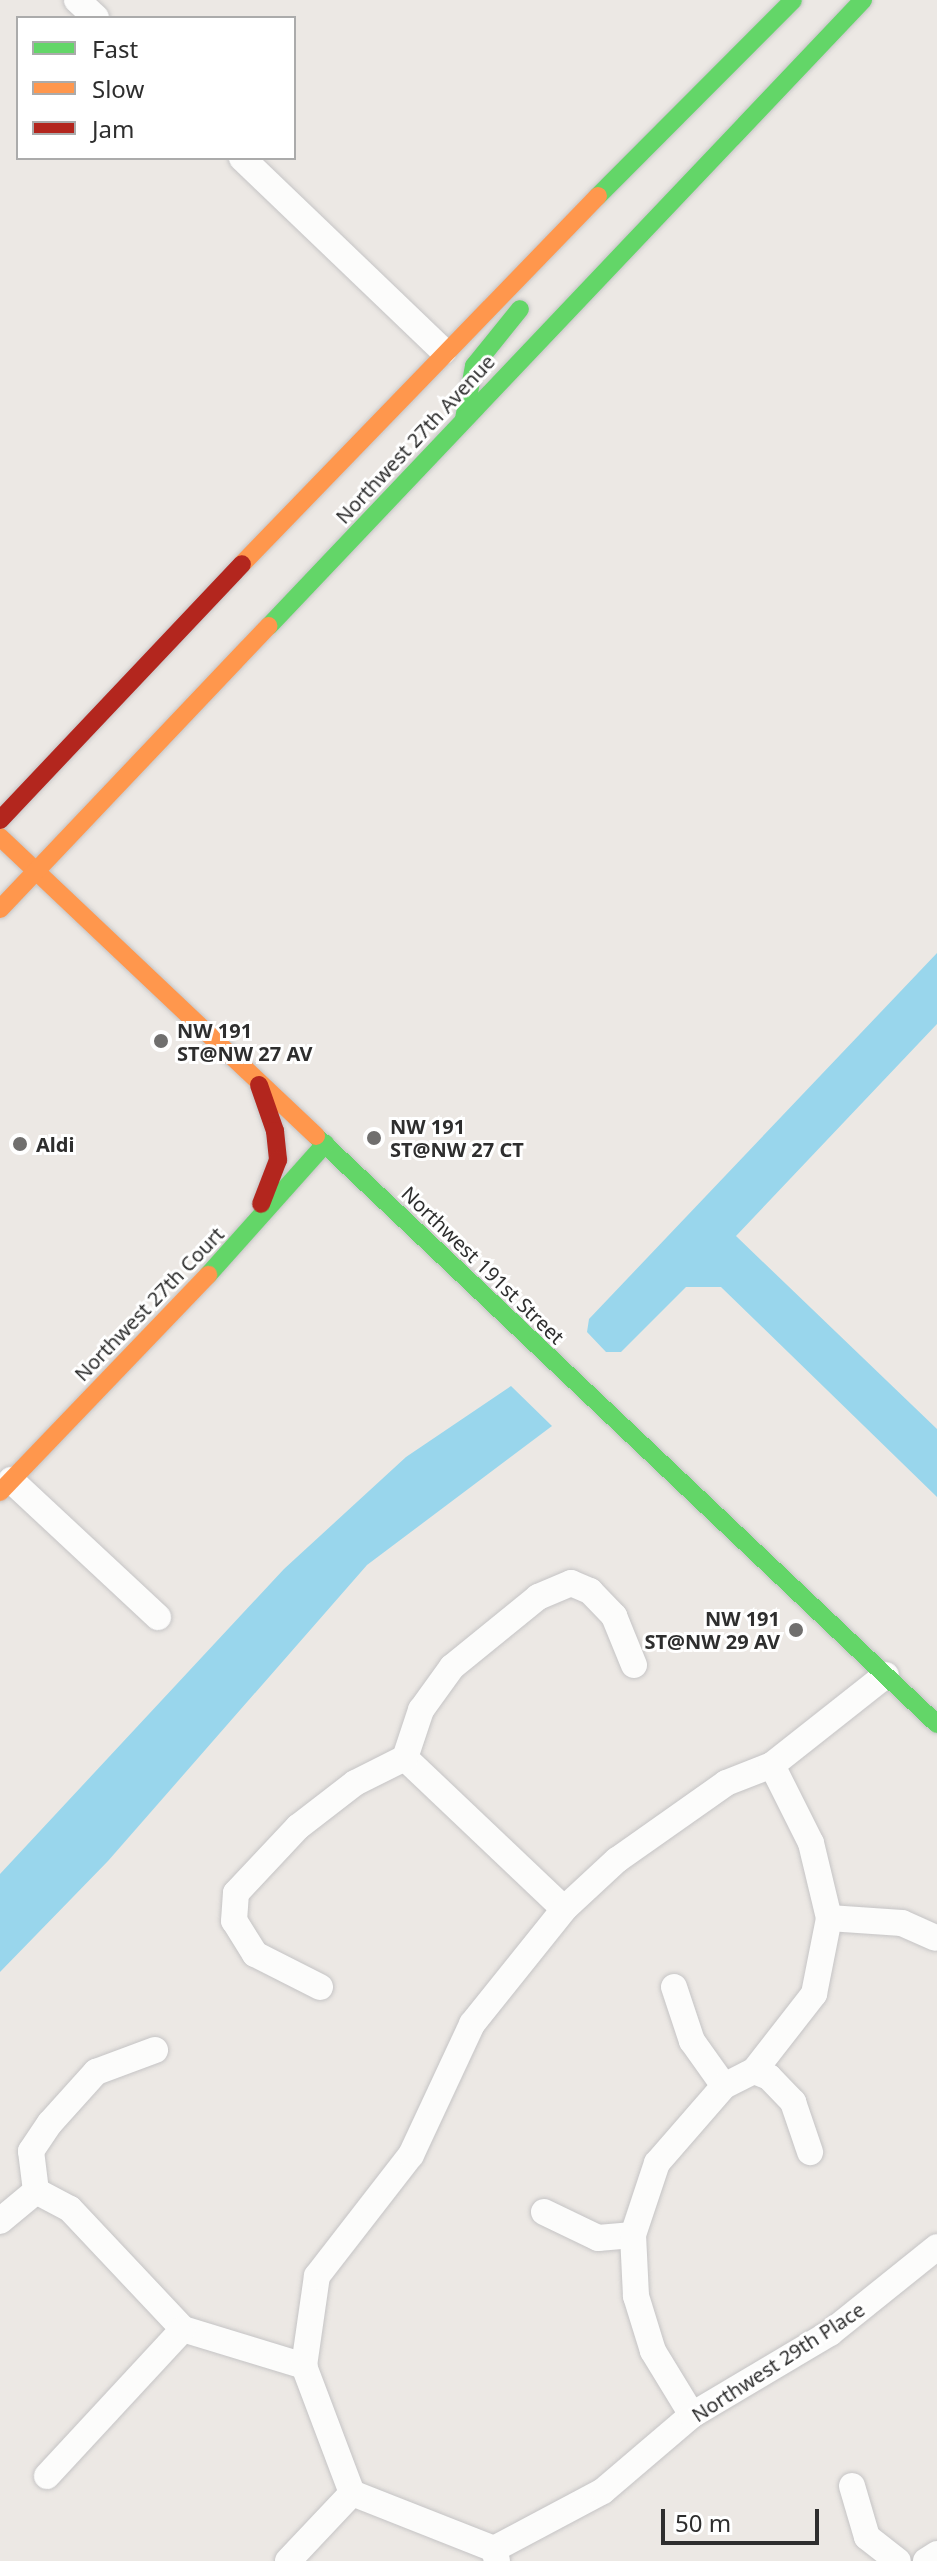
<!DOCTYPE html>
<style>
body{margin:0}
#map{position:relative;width:937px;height:2561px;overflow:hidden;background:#ece8e4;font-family:"Noto Sans",sans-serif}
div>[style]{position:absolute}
.water>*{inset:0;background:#99d6ec}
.roads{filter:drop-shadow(0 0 2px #c5c4c5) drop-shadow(0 0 2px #c5c4c5)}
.street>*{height:26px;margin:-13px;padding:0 13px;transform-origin:13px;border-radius:13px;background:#fcfcfb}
.fast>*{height:18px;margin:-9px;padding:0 9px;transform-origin:9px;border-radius:9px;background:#63d668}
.slow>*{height:18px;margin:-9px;padding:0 9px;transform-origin:9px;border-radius:9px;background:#ff974d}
.jam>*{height:18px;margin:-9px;padding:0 9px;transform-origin:9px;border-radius:9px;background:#b3261e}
.dots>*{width:22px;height:22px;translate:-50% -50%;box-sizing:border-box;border:4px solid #fff;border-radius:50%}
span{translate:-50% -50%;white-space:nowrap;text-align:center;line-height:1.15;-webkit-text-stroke:6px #fff;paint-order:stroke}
.street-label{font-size:20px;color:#2e2e2e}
.poi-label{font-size:20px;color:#2e2e2e;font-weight:700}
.left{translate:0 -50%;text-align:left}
.right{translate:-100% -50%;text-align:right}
.legend{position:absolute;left:16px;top:16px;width:280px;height:144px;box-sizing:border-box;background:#fff;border:2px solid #ababab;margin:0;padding:10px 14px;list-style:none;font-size:24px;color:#2e2e2e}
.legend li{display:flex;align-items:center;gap:16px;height:40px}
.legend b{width:40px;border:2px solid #ababab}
.scale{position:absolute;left:661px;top:2509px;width:158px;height:36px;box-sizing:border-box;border:4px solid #2e2e2e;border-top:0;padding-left:10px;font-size:24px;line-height:28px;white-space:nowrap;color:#2e2e2e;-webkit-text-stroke:6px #fff;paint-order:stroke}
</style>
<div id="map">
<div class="water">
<div style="clip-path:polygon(937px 953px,937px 1024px,736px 1236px,937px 1429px,937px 1497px,721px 1287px,686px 1287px,621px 1352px,606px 1352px,587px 1332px,589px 1319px)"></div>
<div style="clip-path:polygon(511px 1386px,552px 1426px,367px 1565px,108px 1861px,0 1972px,0 1874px,284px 1569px,406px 1457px)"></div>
</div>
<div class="roads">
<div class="street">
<div style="left:77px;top:0;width:26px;rotate:43deg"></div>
<div style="left:242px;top:158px;width:279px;rotate:43.8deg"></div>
<div style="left:11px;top:1480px;width:201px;rotate:43deg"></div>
<div style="left:405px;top:1758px;width:219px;rotate:43.5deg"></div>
<div style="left:829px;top:1918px;width:73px;rotate:3.9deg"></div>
<div style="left:902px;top:1923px;width:36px;rotate:24deg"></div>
<div style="left:320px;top:1987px;width:73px;rotate:-153.1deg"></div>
<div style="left:255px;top:1954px;width:39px;rotate:-122deg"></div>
<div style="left:234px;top:1921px;width:28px;rotate:-86deg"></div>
<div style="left:236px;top:1893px;width:91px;rotate:-46.8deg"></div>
<div style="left:298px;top:1827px;width:72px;rotate:-37.7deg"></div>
<div style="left:355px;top:1783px;width:56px;rotate:-26.6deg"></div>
<div style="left:405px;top:1758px;width:51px;rotate:-71.6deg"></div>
<div style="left:421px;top:1710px;width:53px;rotate:-54.2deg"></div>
<div style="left:452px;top:1667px;width:111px;rotate:-39.1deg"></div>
<div style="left:538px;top:1597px;width:36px;rotate:-23deg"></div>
<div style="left:571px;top:1583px;width:21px;rotate:23deg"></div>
<div style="left:590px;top:1591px;width:35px;rotate:46deg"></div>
<div style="left:614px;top:1616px;width:53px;rotate:67.8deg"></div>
<div style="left:674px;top:1987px;width:57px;rotate:71.6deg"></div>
<div style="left:692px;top:2041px;width:55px;rotate:54.6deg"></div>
<div style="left:754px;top:2071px;width:16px;rotate:22deg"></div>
<div style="left:769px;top:2077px;width:35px;rotate:46deg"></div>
<div style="left:793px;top:2102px;width:53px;rotate:71.2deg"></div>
<div style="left:36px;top:2191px;width:38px;rotate:28deg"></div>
<div style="left:70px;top:2209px;width:165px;rotate:46.7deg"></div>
<div style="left:183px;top:2329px;width:127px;rotate:17deg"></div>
<div style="left:304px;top:2366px;width:136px;rotate:69.3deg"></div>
<div style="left:352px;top:2493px;width:153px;rotate:21.5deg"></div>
<div style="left:494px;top:2549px;width:12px;rotate:76deg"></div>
<div style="left:36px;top:2191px;width:40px;rotate:-97.1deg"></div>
<div style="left:31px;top:2151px;width:34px;rotate:-56deg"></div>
<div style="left:50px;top:2123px;width:69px;rotate:-48deg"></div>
<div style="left:96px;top:2072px;width:63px;rotate:-20.4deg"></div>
<div style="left:544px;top:2212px;width:60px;rotate:25.7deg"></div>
<div style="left:598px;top:2238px;width:35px;rotate:-5deg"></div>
<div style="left:0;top:2221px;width:47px;rotate:-39.8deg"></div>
<div style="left:304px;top:2366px;width:91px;rotate:-81.8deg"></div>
<div style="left:317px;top:2276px;width:153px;rotate:-52.2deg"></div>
<div style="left:411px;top:2155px;width:145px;rotate:-65deg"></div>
<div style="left:472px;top:2024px;width:147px;rotate:-51.3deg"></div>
<div style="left:564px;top:1909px;width:72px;rotate:-42.8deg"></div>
<div style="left:617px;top:1860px;width:133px;rotate:-35.2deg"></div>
<div style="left:726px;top:1783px;width:49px;rotate:-21.4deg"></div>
<div style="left:772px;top:1765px;width:145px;rotate:-38.3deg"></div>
<div style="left:692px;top:2415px;width:75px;rotate:-121.4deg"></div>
<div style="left:653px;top:2351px;width:58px;rotate:-107.2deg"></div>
<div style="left:636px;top:2296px;width:61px;rotate:-92.8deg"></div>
<div style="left:633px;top:2235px;width:76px;rotate:-71.6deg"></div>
<div style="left:657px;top:2163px;width:102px;rotate:-49deg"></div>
<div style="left:724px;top:2086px;width:34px;rotate:-27deg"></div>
<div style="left:754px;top:2071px;width:98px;rotate:-52.1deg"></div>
<div style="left:814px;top:1994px;width:77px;rotate:-78.8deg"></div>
<div style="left:829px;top:1918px;width:77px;rotate:-103.5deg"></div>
<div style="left:811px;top:1843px;width:87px;rotate:-116.6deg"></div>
<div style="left:47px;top:2476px;width:200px;rotate:-47.2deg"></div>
<div style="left:852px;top:2486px;width:53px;rotate:73.6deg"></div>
<div style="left:867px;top:2537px;width:39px;rotate:38deg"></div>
<div style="left:494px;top:2549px;width:123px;rotate:-28deg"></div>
<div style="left:603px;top:2491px;width:117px;rotate:-40.5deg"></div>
<div style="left:692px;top:2415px;width:161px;rotate:-30.7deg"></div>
<div style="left:830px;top:2333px;width:137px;rotate:-38.8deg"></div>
<div style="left:288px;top:2561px;width:93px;rotate:-46.7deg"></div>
<div style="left:926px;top:2561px;width:13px;rotate:-32deg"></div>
</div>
<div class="fast">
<div style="left:598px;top:196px;width:276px;rotate:-45.1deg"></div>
<div style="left:464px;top:419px;width:54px;rotate:-79.3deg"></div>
<div style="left:474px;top:366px;width:73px;rotate:-51.1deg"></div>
<div style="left:269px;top:626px;width:863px;rotate:-46.5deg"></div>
<div style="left:316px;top:1136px;width:855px;rotate:43.44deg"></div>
<div style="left:208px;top:1275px;width:176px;rotate:-48.2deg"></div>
</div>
<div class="slow">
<div style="left:242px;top:564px;width:512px;rotate:-45.95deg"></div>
<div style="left:0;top:837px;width:435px;rotate:43.4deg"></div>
<div style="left:0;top:909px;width:390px;rotate:-46.5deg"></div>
<div style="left:0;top:1492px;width:301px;rotate:-46.2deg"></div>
</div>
<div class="jam">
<div style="left:0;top:820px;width:352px;rotate:-46.6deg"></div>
<div style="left:259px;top:1085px;width:49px;rotate:70.8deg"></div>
<div style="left:275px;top:1131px;width:29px;rotate:84deg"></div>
<div style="left:278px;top:1160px;width:47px;rotate:111.1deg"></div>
</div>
</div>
<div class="dots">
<div style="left:161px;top:1041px;background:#706f6e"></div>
<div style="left:374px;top:1138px;background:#706f6e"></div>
<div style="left:20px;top:1144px;background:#706f6e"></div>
<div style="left:796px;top:1630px;background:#706f6e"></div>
</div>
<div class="street-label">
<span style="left:415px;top:439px;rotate:-47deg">Northwest 27th Avenue</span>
<span style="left:483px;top:1265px;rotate:44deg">Northwest 191st Street</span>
<span style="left:149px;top:1304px;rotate:-46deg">Northwest 27th Court</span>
<span style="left:778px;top:2362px;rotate:-33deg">Northwest 29th Place</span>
</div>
<div class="poi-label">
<span class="left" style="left:177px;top:1042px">NW 191<br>ST@NW 27 AV</span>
<span class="left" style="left:390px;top:1138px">NW 191<br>ST@NW 27 CT</span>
<span class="left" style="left:36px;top:1144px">Aldi</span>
<span class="right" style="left:780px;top:1630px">NW 191<br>ST@NW 29 AV</span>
</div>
<ul class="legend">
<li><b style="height:10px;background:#63d668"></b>Fast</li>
<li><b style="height:10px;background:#ff974d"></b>Slow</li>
<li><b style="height:10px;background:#b3261e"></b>Jam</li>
</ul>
<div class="scale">50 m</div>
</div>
